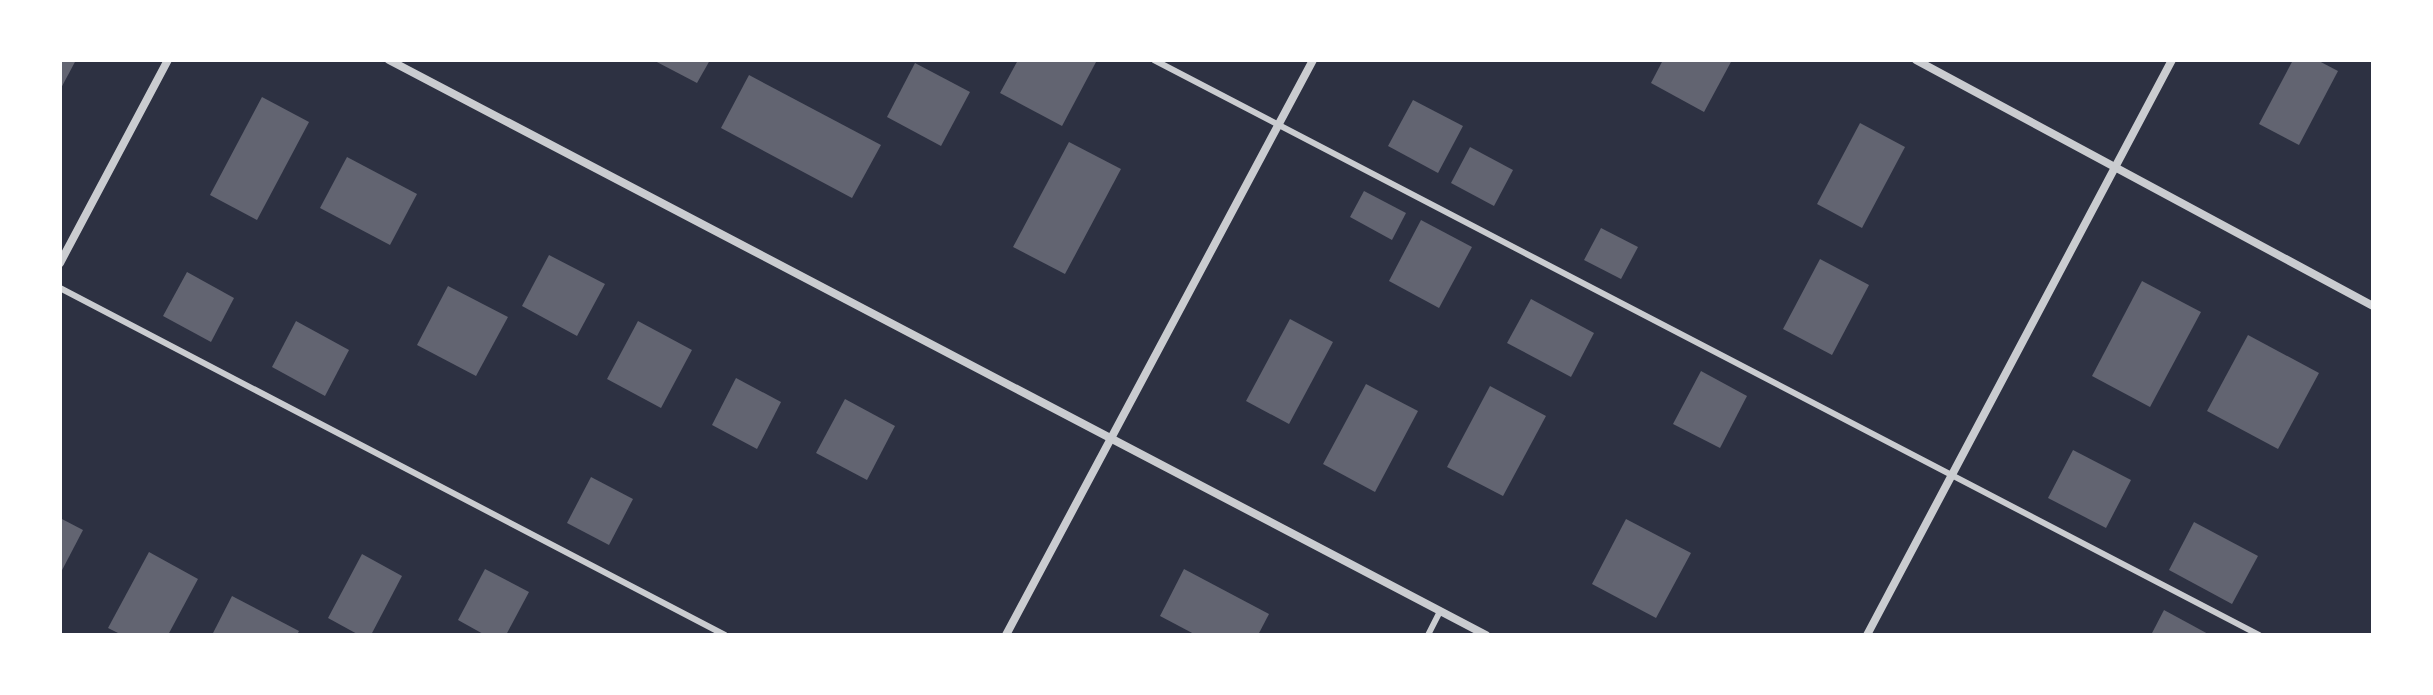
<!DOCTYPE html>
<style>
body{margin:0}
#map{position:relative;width:2433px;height:695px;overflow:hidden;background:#2d3142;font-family:"Sofia Sans Condensed",sans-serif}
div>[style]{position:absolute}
.building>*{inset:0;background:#626471}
.service>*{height:6px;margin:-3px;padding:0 3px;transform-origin:3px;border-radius:3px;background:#caccd0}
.minor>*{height:8px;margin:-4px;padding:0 4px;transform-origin:4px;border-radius:4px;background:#caccd0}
span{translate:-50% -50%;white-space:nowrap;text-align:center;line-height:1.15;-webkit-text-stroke:8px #fff;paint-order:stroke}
.frame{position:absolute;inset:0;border:62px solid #fff;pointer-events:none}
</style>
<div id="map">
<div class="building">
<div style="clip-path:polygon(60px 60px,76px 60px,60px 90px)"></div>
<div style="clip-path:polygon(653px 60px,710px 60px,697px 83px)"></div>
<div style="clip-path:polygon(1018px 60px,1096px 62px,1062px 126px,1000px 93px)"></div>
<div style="clip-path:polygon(1663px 60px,1732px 60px,1704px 112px,1651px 83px)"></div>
<div style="clip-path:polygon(2293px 60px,2317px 60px,2338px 71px,2299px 145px,2259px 124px)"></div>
<div style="clip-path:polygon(915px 63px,970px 92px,941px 146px,887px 117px)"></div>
<div style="clip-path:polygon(749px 75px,881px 145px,852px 198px,721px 128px)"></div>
<div style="clip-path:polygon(262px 97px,309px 122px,257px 220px,210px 195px)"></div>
<div style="clip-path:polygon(1413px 100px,1463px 126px,1438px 173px,1388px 146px)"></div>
<div style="clip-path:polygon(1860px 123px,1905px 147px,1862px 228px,1817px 204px)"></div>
<div style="clip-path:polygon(1069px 142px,1121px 169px,1065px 274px,1013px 247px)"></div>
<div style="clip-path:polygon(1470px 147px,1513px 170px,1494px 206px,1451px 183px)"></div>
<div style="clip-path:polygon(347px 157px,417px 194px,390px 245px,320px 208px)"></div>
<div style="clip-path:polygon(1364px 191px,1406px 213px,1392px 240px,1350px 217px)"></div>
<div style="clip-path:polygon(1421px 220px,1472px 247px,1439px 308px,1389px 281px)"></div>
<div style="clip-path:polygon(1601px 228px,1638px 247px,1621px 279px,1584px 260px)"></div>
<div style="clip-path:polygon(549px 255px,605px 284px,577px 336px,522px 306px)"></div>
<div style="clip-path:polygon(1820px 259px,1869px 285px,1832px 355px,1783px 329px)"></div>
<div style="clip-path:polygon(187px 272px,234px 298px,211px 342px,163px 316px)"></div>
<div style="clip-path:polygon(2142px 281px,2201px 312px,2150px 407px,2092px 376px)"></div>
<div style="clip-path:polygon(448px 286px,508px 317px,476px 376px,417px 345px)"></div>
<div style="clip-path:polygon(1531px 299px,1594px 333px,1571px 377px,1507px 343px)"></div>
<div style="clip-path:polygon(1290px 319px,1333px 342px,1289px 424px,1246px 401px)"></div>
<div style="clip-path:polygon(296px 321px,349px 350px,325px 396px,272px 367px)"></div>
<div style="clip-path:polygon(638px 321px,692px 350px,661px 408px,607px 379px)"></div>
<div style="clip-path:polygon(2248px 335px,2319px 373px,2278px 449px,2207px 411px)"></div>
<div style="clip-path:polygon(1701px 371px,1747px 396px,1720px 448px,1673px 424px)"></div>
<div style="clip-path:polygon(736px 378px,781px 402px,757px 449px,712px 425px)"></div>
<div style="clip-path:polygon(1366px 384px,1418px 411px,1375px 492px,1323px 464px)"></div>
<div style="clip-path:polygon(1490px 386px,1546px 416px,1503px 496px,1447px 467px)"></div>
<div style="clip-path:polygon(845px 399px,895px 426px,867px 480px,816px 453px)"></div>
<div style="clip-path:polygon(2073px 450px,2131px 480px,2106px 528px,2048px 498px)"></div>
<div style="clip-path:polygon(591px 477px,633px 499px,609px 545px,567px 523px)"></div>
<div style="clip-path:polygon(60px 518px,83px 530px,60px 574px)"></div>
<div style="clip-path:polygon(1626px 519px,1691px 553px,1656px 618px,1592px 584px)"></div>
<div style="clip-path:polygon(2194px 522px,2258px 556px,2232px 604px,2169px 570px)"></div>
<div style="clip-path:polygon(149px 552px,198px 579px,168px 635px,122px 635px,108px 628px)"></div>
<div style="clip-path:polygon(362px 554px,402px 576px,371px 635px,359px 635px,328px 618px)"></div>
<div style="clip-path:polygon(485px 569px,529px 592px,506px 635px,485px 635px,458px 620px)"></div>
<div style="clip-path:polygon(1184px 569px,1269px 614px,1258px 635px,1196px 635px,1160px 616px)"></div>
<div style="clip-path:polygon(232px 596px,299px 631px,297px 635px,212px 635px)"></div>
<div style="clip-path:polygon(2164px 610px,2210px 635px,2151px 635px)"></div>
</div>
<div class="service">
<div style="left:1154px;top:60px;width:1246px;rotate:27.49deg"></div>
<div style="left:60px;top:288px;width:750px;rotate:27.56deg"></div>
<div style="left:1428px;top:635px;width:27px;rotate:-63deg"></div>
</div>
<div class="minor">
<div style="left:389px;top:60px;width:1239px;rotate:27.66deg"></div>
<div style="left:1916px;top:60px;width:519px;rotate:28.29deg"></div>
<div style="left:60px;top:263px;width:230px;rotate:-62deg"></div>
<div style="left:1006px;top:635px;width:652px;rotate:-61.9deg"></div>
<div style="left:1867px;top:635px;width:651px;rotate:-62.06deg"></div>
</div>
<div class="frame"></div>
</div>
